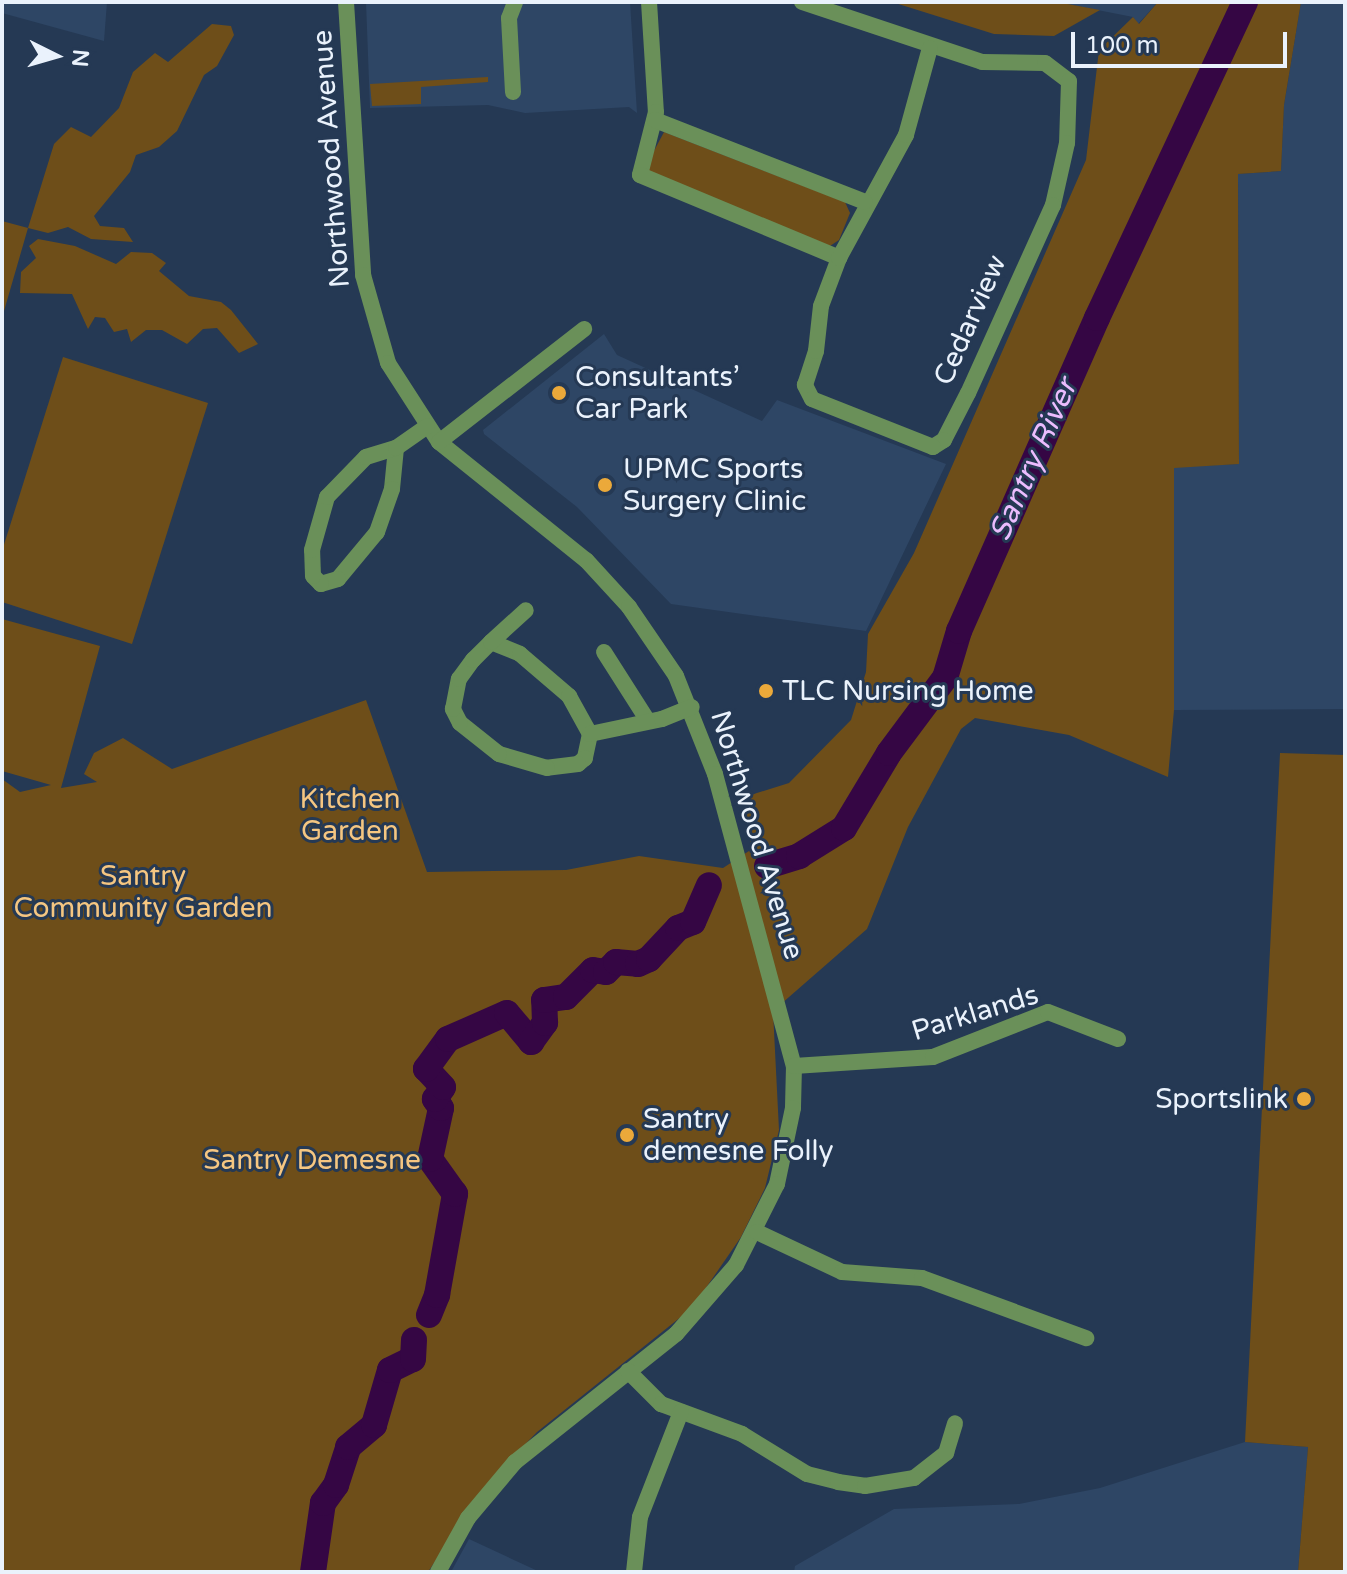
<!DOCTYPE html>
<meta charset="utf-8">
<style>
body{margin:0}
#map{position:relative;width:1347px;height:1574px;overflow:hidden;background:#253954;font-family:"Varela Round",sans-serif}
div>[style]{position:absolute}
.built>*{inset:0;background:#2e4665}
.green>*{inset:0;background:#6e4e19}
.river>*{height:26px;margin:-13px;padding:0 13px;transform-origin:13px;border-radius:13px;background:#350644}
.minor>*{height:16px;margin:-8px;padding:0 8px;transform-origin:8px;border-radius:8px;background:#6a9059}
.dots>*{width:22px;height:22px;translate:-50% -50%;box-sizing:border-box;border:4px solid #253954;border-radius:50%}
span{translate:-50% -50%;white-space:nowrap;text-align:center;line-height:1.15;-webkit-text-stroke:6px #253954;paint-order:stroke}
.street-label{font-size:28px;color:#eaf2fc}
.poi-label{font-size:28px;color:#eaf2fc}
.left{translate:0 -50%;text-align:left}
.right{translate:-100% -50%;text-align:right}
.park-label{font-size:28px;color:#f5c681}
.water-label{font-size:30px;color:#ebbcfe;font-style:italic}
.frame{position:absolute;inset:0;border:4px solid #eaf2fc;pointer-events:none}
.north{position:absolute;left:16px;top:16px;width:80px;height:80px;-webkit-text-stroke:6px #253954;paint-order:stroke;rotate:95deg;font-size:22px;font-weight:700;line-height:32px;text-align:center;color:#eaf2fc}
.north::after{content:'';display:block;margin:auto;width:28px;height:36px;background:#eaf2fc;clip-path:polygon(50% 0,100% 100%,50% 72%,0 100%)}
.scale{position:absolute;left:1071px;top:32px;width:216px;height:36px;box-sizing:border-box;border:4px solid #eaf2fc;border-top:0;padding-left:10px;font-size:24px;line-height:28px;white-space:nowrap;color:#eaf2fc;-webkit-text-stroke:6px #253954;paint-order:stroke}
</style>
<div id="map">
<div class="built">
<div style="clip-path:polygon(2px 2px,107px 2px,104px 41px,2px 13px)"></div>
<div style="clip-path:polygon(366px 2px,630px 2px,637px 113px,629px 107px,525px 113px,488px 105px,370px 108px)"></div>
<div style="clip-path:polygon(1057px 2px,1158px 2px,1138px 24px,1133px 17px)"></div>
<div style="clip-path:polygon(1301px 2px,1345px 2px,1345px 709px,1174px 710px,1174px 467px,1239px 464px,1238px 174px,1281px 171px,1284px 105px)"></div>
<div style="clip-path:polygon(604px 334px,617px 355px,762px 421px,777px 400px,946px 464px,866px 631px,671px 604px,577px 507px,484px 434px,483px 430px)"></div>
<div style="clip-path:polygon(1245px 1442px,1308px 1447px,1298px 1572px,794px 1572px,795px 1566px,894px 1509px,1019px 1504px,1100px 1488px)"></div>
<div style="clip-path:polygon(469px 1539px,540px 1572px,451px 1572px)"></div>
</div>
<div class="green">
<div style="clip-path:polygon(892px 2px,1057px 2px,1100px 10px,1054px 36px,994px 34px)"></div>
<div style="clip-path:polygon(1158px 2px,1301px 2px,1284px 105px,1281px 171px,1238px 174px,1239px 464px,1174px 468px,1174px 710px,1168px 777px,1069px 735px,975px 718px,961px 729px,908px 827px,867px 929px,773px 1011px,779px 1130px,765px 1188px,741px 1237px,692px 1308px,537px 1432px,485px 1486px,428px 1572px,2px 1572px,2px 779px,20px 792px,51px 785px,2px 771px,2px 619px,100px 646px,61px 788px,97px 782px,84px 774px,94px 753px,123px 738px,172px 769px,366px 700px,427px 872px,566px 870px,639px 856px,723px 868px,752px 849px,741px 798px,789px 783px,851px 720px,866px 672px,868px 634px,914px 553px,1086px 160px,1099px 50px,1133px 17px,1139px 24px)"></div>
<div style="clip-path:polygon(212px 24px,231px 26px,234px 35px,217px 66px,204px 75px,177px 131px,159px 147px,136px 155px,130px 172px,94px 216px,100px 226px,124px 228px,133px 242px,91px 239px,68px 227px,48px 233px,28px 228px,2px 318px,2px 221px,28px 228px,54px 144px,71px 127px,91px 137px,119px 108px,133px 72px,155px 53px,168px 62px)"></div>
<div style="clip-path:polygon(488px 77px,488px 82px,421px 87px,421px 104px,372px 106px,370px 84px)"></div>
<div style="clip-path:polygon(664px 132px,845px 202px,850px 213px,839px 240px,830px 246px,650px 174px,647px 164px)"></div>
<div style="clip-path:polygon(38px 239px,75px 246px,116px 264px,131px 252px,152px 253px,166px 263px,159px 271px,189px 296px,221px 302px,231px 310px,258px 344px,239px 353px,217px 328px,203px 329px,187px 344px,162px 330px,146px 330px,131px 342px,127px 329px,114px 332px,105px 318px,95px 317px,88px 329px,72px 294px,20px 293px,21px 272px,36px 258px,29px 246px)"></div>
<div style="clip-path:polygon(63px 357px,208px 403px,132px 644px,2px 602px,2px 551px)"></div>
<div style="clip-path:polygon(1280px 753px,1345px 755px,1345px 1572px,1298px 1572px,1308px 1447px,1245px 1442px)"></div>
</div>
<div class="river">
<div style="left:767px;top:866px;width:34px;rotate:-17deg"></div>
<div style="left:799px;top:856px;width:53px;rotate:-31.9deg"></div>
<div style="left:844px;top:828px;width:87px;rotate:-59deg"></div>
<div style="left:889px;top:753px;width:94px;rotate:-53.3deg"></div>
<div style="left:945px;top:678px;width:49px;rotate:-73.4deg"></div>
<div style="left:959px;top:631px;width:342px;rotate:-66.2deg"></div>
<div style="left:1097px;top:318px;width:349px;rotate:-64.9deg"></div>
<div style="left:429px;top:1315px;width:22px;rotate:-68deg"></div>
<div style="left:437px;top:1295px;width:103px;rotate:-79.9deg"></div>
<div style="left:455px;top:1194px;width:43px;rotate:-125.5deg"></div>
<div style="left:430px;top:1159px;width:52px;rotate:-77.8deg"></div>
<div style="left:441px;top:1108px;width:11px;rotate:-124deg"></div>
<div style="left:435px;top:1099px;width:14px;rotate:-56deg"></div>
<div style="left:443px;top:1087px;width:25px;rotate:-133deg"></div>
<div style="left:426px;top:1069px;width:37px;rotate:-54deg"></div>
<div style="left:448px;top:1039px;width:64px;rotate:-23.8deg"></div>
<div style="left:507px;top:1013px;width:38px;rotate:50deg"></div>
<div style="left:531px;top:1042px;width:24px;rotate:-54deg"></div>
<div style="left:545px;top:1023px;width:23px;rotate:-92deg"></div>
<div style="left:544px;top:1000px;width:22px;rotate:-8deg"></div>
<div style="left:566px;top:997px;width:38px;rotate:-45deg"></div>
<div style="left:593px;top:970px;width:13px;rotate:9deg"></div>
<div style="left:606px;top:972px;width:14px;rotate:-45deg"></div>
<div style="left:616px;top:962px;width:22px;rotate:5deg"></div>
<div style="left:638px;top:964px;width:12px;rotate:-24deg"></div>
<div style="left:649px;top:959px;width:42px;rotate:-46.9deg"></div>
<div style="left:678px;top:928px;width:16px;rotate:-22deg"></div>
<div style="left:693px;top:922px;width:40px;rotate:-66.6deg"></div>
<div style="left:313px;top:1572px;width:70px;rotate:-81.8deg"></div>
<div style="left:323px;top:1503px;width:22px;rotate:-54deg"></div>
<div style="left:336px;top:1485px;width:40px;rotate:-72deg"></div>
<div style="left:348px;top:1447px;width:34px;rotate:-40deg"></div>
<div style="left:374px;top:1425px;width:57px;rotate:-73.8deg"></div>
<div style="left:390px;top:1370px;width:25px;rotate:-26deg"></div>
<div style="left:413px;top:1359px;width:19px;rotate:-87deg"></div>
</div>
<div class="minor">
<div style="left:346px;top:2px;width:274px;rotate:86.4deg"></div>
<div style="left:363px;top:275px;width:91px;rotate:74.1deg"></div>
<div style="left:388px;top:363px;width:94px;rotate:57.2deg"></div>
<div style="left:439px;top:442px;width:189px;rotate:38.8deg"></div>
<div style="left:586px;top:560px;width:64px;rotate:47.5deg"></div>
<div style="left:629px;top:607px;width:83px;rotate:55.7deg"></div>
<div style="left:676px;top:676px;width:105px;rotate:68.3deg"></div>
<div style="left:715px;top:774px;width:302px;rotate:74.9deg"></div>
<div style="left:794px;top:1066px;width:42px;rotate:91.4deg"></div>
<div style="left:793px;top:1108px;width:78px;rotate:101.9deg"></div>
<div style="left:777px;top:1184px;width:91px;rotate:116.8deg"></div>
<div style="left:736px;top:1265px;width:91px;rotate:131deg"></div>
<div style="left:676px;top:1334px;width:206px;rotate:141.5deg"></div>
<div style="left:515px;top:1462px;width:73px;rotate:130deg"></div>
<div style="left:468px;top:1518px;width:62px;rotate:119.1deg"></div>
<div style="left:649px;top:2px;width:110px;rotate:86.4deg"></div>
<div style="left:656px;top:112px;width:65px;rotate:104.3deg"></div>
<div style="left:640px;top:175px;width:216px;rotate:22.6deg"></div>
<div style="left:802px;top:2px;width:190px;rotate:18.4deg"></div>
<div style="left:982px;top:62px;width:63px;rotate:0.9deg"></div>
<div style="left:1045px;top:63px;width:30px;rotate:37deg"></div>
<div style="left:1069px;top:81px;width:62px;rotate:91.8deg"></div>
<div style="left:1067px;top:143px;width:64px;rotate:102.7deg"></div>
<div style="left:1053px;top:205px;width:206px;rotate:114.3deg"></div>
<div style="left:968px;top:393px;width:53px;rotate:117.1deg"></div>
<div style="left:944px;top:440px;width:13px;rotate:148deg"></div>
<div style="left:933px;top:447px;width:130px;rotate:-158.4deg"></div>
<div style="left:812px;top:399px;width:16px;rotate:-117deg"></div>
<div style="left:805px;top:385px;width:36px;rotate:-72deg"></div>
<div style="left:816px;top:351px;width:45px;rotate:-83.7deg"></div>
<div style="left:821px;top:306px;width:51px;rotate:-69.4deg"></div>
<div style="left:839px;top:258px;width:140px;rotate:-61.4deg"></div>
<div style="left:906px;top:135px;width:90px;rotate:-74.6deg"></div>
<div style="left:513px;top:92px;width:74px;rotate:-93.1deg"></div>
<div style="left:509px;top:18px;width:17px;rotate:-69deg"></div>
<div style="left:655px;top:120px;width:225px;rotate:21.3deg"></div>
<div style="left:439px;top:442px;width:184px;rotate:-37.9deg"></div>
<div style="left:396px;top:448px;width:41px;rotate:95.6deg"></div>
<div style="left:392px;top:489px;width:46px;rotate:109.2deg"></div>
<div style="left:377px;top:532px;width:61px;rotate:129.7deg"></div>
<div style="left:338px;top:579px;width:18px;rotate:164deg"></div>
<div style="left:321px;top:584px;width:11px;rotate:-135deg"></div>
<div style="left:313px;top:576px;width:26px;rotate:-92deg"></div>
<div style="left:312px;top:550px;width:55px;rotate:-74.2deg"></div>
<div style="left:327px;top:497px;width:56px;rotate:-45.7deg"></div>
<div style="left:366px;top:457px;width:31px;rotate:-17deg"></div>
<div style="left:396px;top:448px;width:38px;rotate:-35deg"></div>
<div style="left:491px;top:642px;width:31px;rotate:22deg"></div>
<div style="left:520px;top:654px;width:65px;rotate:40.6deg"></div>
<div style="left:569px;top:696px;width:43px;rotate:61.1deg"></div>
<div style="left:590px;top:734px;width:25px;rotate:102deg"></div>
<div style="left:585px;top:758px;width:9px;rotate:139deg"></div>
<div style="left:578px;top:764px;width:31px;rotate:173deg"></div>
<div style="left:547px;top:768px;width:50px;rotate:-163.7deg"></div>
<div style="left:499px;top:754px;width:50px;rotate:-141.5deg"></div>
<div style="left:460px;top:723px;width:16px;rotate:-117deg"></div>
<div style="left:453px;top:709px;width:31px;rotate:-79deg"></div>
<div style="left:459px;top:679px;width:24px;rotate:-54deg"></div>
<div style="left:473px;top:660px;width:25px;rotate:-45deg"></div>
<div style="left:491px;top:642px;width:47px;rotate:-42.4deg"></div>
<div style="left:604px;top:652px;width:78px;rotate:57.5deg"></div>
<div style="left:590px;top:734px;width:74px;rotate:-11.8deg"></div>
<div style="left:662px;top:719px;width:32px;rotate:-22deg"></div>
<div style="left:794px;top:1066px;width:139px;rotate:-3.7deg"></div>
<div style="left:933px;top:1057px;width:123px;rotate:-21.4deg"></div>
<div style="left:1048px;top:1012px;width:75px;rotate:21.1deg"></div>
<div style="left:757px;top:1232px;width:94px;rotate:25.2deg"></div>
<div style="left:842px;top:1272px;width:80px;rotate:4.3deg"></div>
<div style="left:922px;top:1278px;width:175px;rotate:20.1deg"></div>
<div style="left:628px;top:1371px;width:47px;rotate:45deg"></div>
<div style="left:661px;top:1404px;width:86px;rotate:20.3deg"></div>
<div style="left:742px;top:1434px;width:76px;rotate:31.6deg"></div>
<div style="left:807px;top:1474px;width:32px;rotate:14deg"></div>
<div style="left:838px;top:1482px;width:27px;rotate:8deg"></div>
<div style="left:865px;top:1486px;width:50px;rotate:-9.3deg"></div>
<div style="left:914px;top:1478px;width:41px;rotate:-38deg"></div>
<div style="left:946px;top:1453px;width:31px;rotate:-73deg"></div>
<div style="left:634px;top:1572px;width:55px;rotate:-83.8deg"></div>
<div style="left:640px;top:1517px;width:113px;rotate:-68.7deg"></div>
</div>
<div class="dots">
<div style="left:559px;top:393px;background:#eba93a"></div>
<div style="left:605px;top:485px;background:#eba93a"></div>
<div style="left:766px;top:691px;background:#eba93a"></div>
<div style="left:1304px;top:1099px;background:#eba93a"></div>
<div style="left:627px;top:1135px;background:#eba93a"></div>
</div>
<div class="street-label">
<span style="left:331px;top:159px;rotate:-94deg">Northwood Avenue</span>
<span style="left:970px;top:320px;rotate:-66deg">Cedarview</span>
<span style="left:757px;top:835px;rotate:73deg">Northwood Avenue</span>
<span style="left:975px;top:1013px;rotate:-17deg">Parklands</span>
</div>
<div class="poi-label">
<span class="left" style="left:575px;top:393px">Consultants’<br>Car Park</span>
<span class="left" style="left:623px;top:485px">UPMC Sports<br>Surgery Clinic</span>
<span class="left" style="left:782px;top:691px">TLC Nursing Home</span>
<span class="right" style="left:1288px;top:1099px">Sportslink</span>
<span class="left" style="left:643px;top:1135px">Santry<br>demesne Folly</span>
</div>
<div class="park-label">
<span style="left:350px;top:815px">Kitchen<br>Garden</span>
<span style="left:143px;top:892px">Santry<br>Community Garden</span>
<span style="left:312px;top:1160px">Santry Demesne</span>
</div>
<div class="water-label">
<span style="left:1034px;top:460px;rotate:-66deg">Santry River</span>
</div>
<div class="frame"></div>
<div class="north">N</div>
<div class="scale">100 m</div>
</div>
